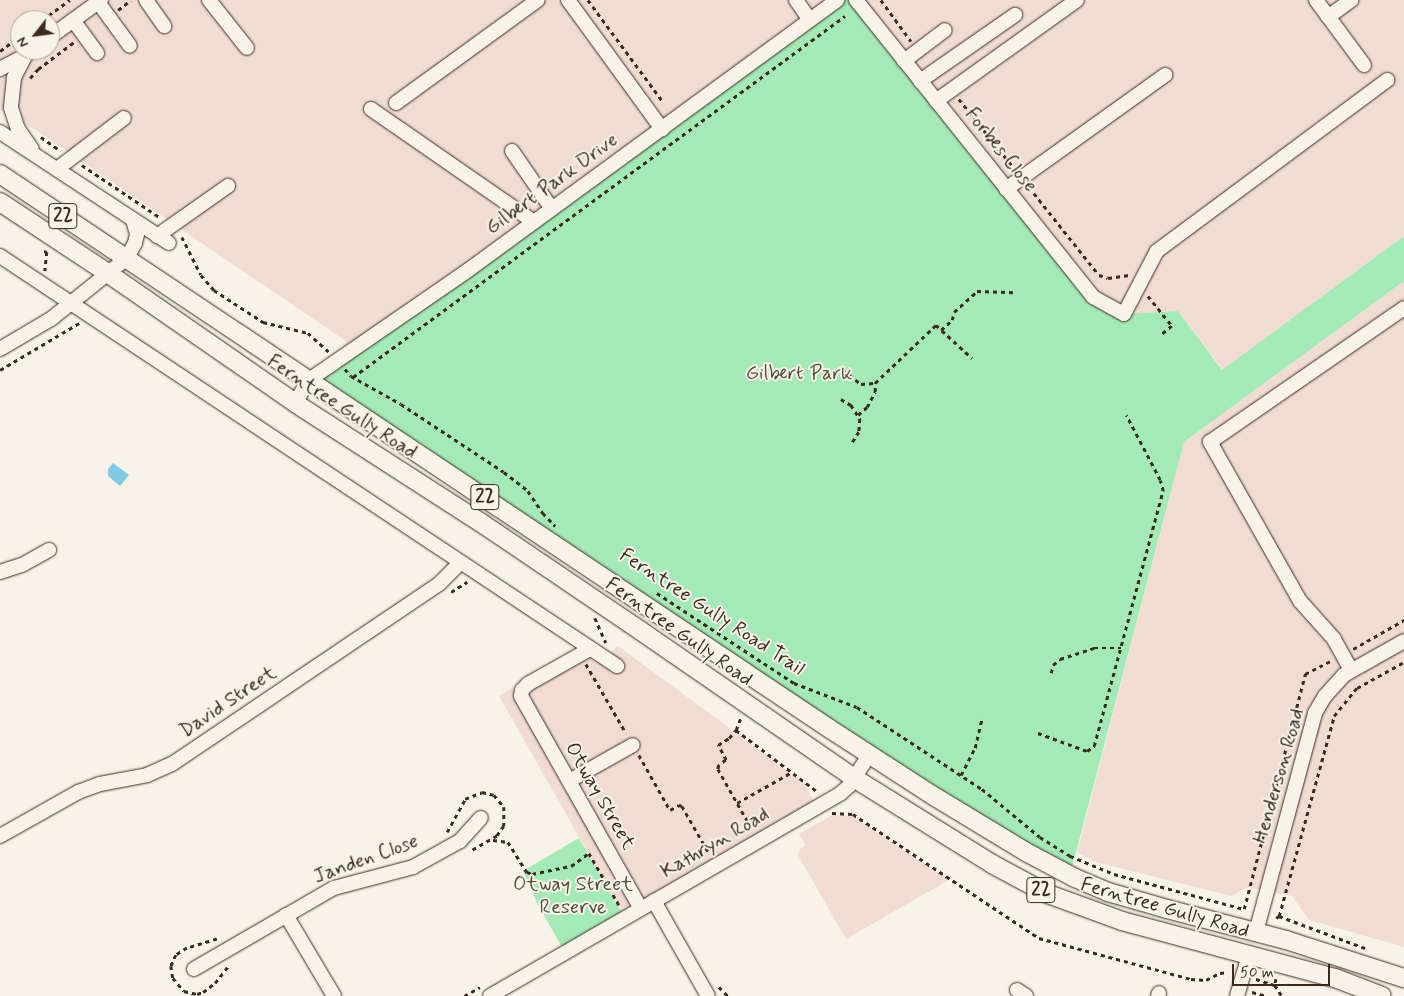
<!DOCTYPE html>
<style>
body{margin:0}
#map{position:relative;width:1404px;height:996px;overflow:hidden;background:#f7f3e8;font-family:Mynerve,sans-serif}
div>[style]{position:absolute}
.built>*{inset:0;background:#f1dcd3}
.green>*{inset:0;background:#a3eab7}
.water>*{inset:0;background:#81cbe2}
.path>*{height:2.5px;margin-top:-1.25px;transform-origin:0;background:repeating-linear-gradient(90deg,#3b2a1e 0 4px,transparent 0 8px)}
.roads{filter:drop-shadow(0 0 1px #3b2a1e) drop-shadow(0 0 1px #3b2a1e)}
.minor>*{height:14px;margin:-7px;padding:0 7px;transform-origin:7px;border-radius:7px;background:#f7f3e8}
.major>*{height:18px;margin:-9px;padding:0 9px;transform-origin:9px;border-radius:9px;background:#f7f3e8}
span{translate:-50% -50%;white-space:nowrap;text-align:center;line-height:1.15;-webkit-text-stroke:4px #f7f3e8;paint-order:stroke}
.shield-label span{padding:1px 4px;background:#f7f3e8;border:1px solid;border-radius:4px;-webkit-text-stroke-width:0}
.shield-label{font-size:19px;color:#3b2a1e;font-weight:700}
.street-label{font-size:20px;color:#3b2a1e}
.park-label{font-size:20px;color:#50503d}
.north{position:absolute;left:10px;top:10px;width:50px;height:50px;box-sizing:border-box;background:#f7f3e8;border:1px solid #aca397;border-radius:50%;rotate:240deg;font-size:14px;font-weight:700;line-height:20px;text-align:center;color:#3b2a1e}
.north::after{content:'';display:block;margin:auto;width:18px;height:22px;background:#3b2a1e;clip-path:polygon(50% 0,100% 100%,50% 72%,0 100%)}
.scale{position:absolute;left:1232px;top:964px;width:98px;height:22px;box-sizing:border-box;border:2px solid #3b2a1e;border-top:0;padding-left:6px;font-size:15px;line-height:18px;white-space:nowrap;color:#3b2a1e;-webkit-text-stroke:4px #f7f3e8;paint-order:stroke}
</style>
<div id="map">
<div class="built">
<div style="clip-path:polygon(evenodd,0 0,837px 0,356px 348px,37px 131px,0 110px,0 0,20px 20px,50px 20px,50px 50px,20px 50px,20px 20px)"></div>
<div style="clip-path:polygon(856px 0,1404px 0,1404px 236px,1223px 370px,1178px 311px,1124px 314px,1093px 297px)"></div>
<div style="clip-path:polygon(1404px 281px,1404px 947px,1309px 920px,1292px 896px,1248px 887px,1231px 896px,1096px 862px,1077px 852px,1184px 442px)"></div>
<div style="clip-path:polygon(618px 646px,804px 783px,817px 807px,625px 918px,499px 696px,576px 650px,598px 664px)"></div>
<div style="clip-path:polygon(832px 815px,852px 816px,949px 880px,846px 939px,798px 855px,800px 849px,806px 845px,799px 834px)"></div>
</div>
<div class="green">
<div style="clip-path:polygon(837px 0,856px 0,1093px 297px,1124px 314px,1178px 311px,1222px 370px,1404px 236px,1404px 281px,1184px 442px,1070px 875px,309px 380px)"></div>
<div style="clip-path:polygon(579px 838px,621px 912px,562px 947px,537px 903px,523px 871px)"></div>
</div>
<div class="water">
<div style="clip-path:polygon(113px 463px,129px 475px,120px 486px,108px 476px,108px 469px)"></div>
</div>
<div class="path">
<div style="left:588px;top:0;width:128px;rotate:53.6deg"></div>
<div style="left:881px;top:0;width:51px;rotate:53.8deg"></div>
<div style="left:118px;top:10px;width:16px;rotate:-38deg"></div>
<div style="left:42px;top:20px;width:34px;rotate:-36deg"></div>
<div style="left:0;top:51px;width:25px;rotate:-37deg"></div>
<div style="left:30px;top:78px;width:12px;rotate:-48deg"></div>
<div style="left:38px;top:69px;width:45px;rotate:-36.9deg"></div>
<div style="left:959px;top:99px;width:87px;rotate:51.5deg"></div>
<div style="left:41px;top:137px;width:24px;rotate:35deg"></div>
<div style="left:82px;top:165px;width:95px;rotate:33.9deg"></div>
<div style="left:1029px;top:187px;width:112px;rotate:51.5deg"></div>
<div style="left:1099px;top:275px;width:9px;rotate:18deg"></div>
<div style="left:1108px;top:278px;width:21px;rotate:-8deg"></div>
<div style="left:182px;top:237px;width:42px;rotate:63.4deg"></div>
<div style="left:201px;top:275px;width:20px;rotate:49deg"></div>
<div style="left:214px;top:290px;width:59px;rotate:33.1deg"></div>
<div style="left:263px;top:322px;width:46px;rotate:13.7deg"></div>
<div style="left:308px;top:333px;width:28px;rotate:42deg"></div>
<div style="left:44px;top:251px;width:3px;rotate:18deg"></div>
<div style="left:47px;top:252px;width:19px;rotate:96deg"></div>
<div style="left:1148px;top:296px;width:38px;rotate:51deg"></div>
<div style="left:1172px;top:326px;width:13px;rotate:141deg"></div>
<div style="left:941px;top:330px;width:15px;rotate:-42deg"></div>
<div style="left:952px;top:320px;width:8px;rotate:-76deg"></div>
<div style="left:954px;top:312px;width:31px;rotate:-42deg"></div>
<div style="left:977px;top:291px;width:37px;rotate:2deg"></div>
<div style="left:345px;top:369px;width:9px;rotate:49deg"></div>
<div style="left:351px;top:376px;width:57px;rotate:29.2deg"></div>
<div style="left:401px;top:404px;width:123px;rotate:33.4deg"></div>
<div style="left:504px;top:472px;width:31px;rotate:38deg"></div>
<div style="left:528px;top:491px;width:27px;rotate:56deg"></div>
<div style="left:543px;top:513px;width:18px;rotate:47deg"></div>
<div style="left:0;top:370px;width:92px;rotate:-30.7deg"></div>
<div style="left:843px;top:370px;width:23px;rotate:38deg"></div>
<div style="left:861px;top:384px;width:14px;rotate:-4deg"></div>
<div style="left:875px;top:383px;width:84px;rotate:-43.6deg"></div>
<div style="left:936px;top:325px;width:49px;rotate:42.5deg"></div>
<div style="left:353px;top:377px;width:610px;rotate:-36.27deg"></div>
<div style="left:841px;top:399px;width:12px;rotate:31deg"></div>
<div style="left:851px;top:405px;width:17px;rotate:57deg"></div>
<div style="left:860px;top:419px;width:13px;rotate:94deg"></div>
<div style="left:859px;top:432px;width:13px;rotate:122deg"></div>
<div style="left:858px;top:415px;width:12px;rotate:-42deg"></div>
<div style="left:867px;top:407px;width:17px;rotate:-62deg"></div>
<div style="left:875px;top:392px;width:9px;rotate:-90deg"></div>
<div style="left:451px;top:592px;width:19px;rotate:-32deg"></div>
<div style="left:657px;top:593px;width:164px;rotate:33.3deg"></div>
<div style="left:794px;top:683px;width:67px;rotate:20.9deg"></div>
<div style="left:857px;top:707px;width:149px;rotate:33.3deg"></div>
<div style="left:982px;top:789px;width:75px;rotate:39.6deg"></div>
<div style="left:1040px;top:837px;width:36px;rotate:32deg"></div>
<div style="left:1070px;top:856px;width:48px;rotate:22.2deg"></div>
<div style="left:1114px;top:874px;width:135px;rotate:15.1deg"></div>
<div style="left:1244px;top:909px;width:243px;rotate:-75.4deg"></div>
<div style="left:1305px;top:674px;width:28px;rotate:-27deg"></div>
<div style="left:595px;top:618px;width:27px;rotate:66deg"></div>
<div style="left:1353px;top:649px;width:59px;rotate:-29.6deg"></div>
<div style="left:586px;top:664px;width:80px;rotate:59.9deg"></div>
<div style="left:1051px;top:673px;width:8px;rotate:-76deg"></div>
<div style="left:1053px;top:665px;width:9px;rotate:-41deg"></div>
<div style="left:1060px;top:659px;width:36px;rotate:-18deg"></div>
<div style="left:1094px;top:648px;width:27px"></div>
<div style="left:736px;top:730px;width:103px;rotate:37.1deg"></div>
<div style="left:1038px;top:733px;width:52px;rotate:20.2deg"></div>
<div style="left:1087px;top:751px;width:9px;rotate:-36deg"></div>
<div style="left:1094px;top:746px;width:264px;rotate:-74.9deg"></div>
<div style="left:1163px;top:491px;width:11px;rotate:-105deg"></div>
<div style="left:1160px;top:480px;width:73px;rotate:-117.6deg"></div>
<div style="left:639px;top:755px;width:63px;rotate:60.6deg"></div>
<div style="left:670px;top:810px;width:10px;rotate:-29deg"></div>
<div style="left:679px;top:805px;width:3px;rotate:18deg"></div>
<div style="left:682px;top:806px;width:54px;rotate:60.1deg"></div>
<div style="left:726px;top:760px;width:9px;rotate:144deg"></div>
<div style="left:719px;top:765px;width:4px;rotate:104deg"></div>
<div style="left:718px;top:769px;width:61px;rotate:60.5deg"></div>
<div style="left:748px;top:822px;width:10px;rotate:17deg"></div>
<div style="left:726px;top:760px;width:17px;rotate:-118deg"></div>
<div style="left:718px;top:745px;width:13px;rotate:-32deg"></div>
<div style="left:729px;top:738px;width:11px;rotate:-49deg"></div>
<div style="left:736px;top:730px;width:14px;rotate:-69deg"></div>
<div style="left:961px;top:775px;width:30px;rotate:-63deg"></div>
<div style="left:975px;top:748px;width:32px;rotate:-77deg"></div>
<div style="left:737px;top:803px;width:63px;rotate:-29.4deg"></div>
<div style="left:832px;top:813px;width:21px;rotate:3deg"></div>
<div style="left:853px;top:814px;width:224px;rotate:33.7deg"></div>
<div style="left:1039px;top:938px;width:157px;rotate:15.1deg"></div>
<div style="left:1191px;top:979px;width:15px;rotate:4deg"></div>
<div style="left:1206px;top:980px;width:16px;rotate:-27deg"></div>
<div style="left:1220px;top:973px;width:8px;rotate:-7deg"></div>
<div style="left:447px;top:832px;width:38px;rotate:-61deg"></div>
<div style="left:465px;top:799px;width:18px;rotate:-22deg"></div>
<div style="left:482px;top:792px;width:12px;rotate:14deg"></div>
<div style="left:494px;top:795px;width:16px;rotate:50deg"></div>
<div style="left:504px;top:807px;width:19px;rotate:90deg"></div>
<div style="left:504px;top:826px;width:12px;rotate:125deg"></div>
<div style="left:497px;top:836px;width:32px;rotate:150deg"></div>
<div style="left:493px;top:840px;width:15px;rotate:8deg"></div>
<div style="left:508px;top:842px;width:36px;rotate:58deg"></div>
<div style="left:527px;top:872px;width:5px;rotate:22deg"></div>
<div style="left:532px;top:874px;width:40px;rotate:-12deg"></div>
<div style="left:571px;top:866px;width:22px;rotate:-36deg"></div>
<div style="left:589px;top:853px;width:60px;rotate:60deg"></div>
<div style="left:1279px;top:916px;width:207px;rotate:-74.6deg"></div>
<div style="left:1334px;top:716px;width:36px;rotate:-51deg"></div>
<div style="left:1357px;top:688px;width:54px;rotate:-29deg"></div>
<div style="left:1276px;top:918px;width:4px;rotate:-34deg"></div>
<div style="left:1279px;top:916px;width:92px;rotate:20.4deg"></div>
<div style="left:217px;top:939px;width:31px;rotate:163deg"></div>
<div style="left:187px;top:948px;width:13px;rotate:148deg"></div>
<div style="left:176px;top:955px;width:12px;rotate:114deg"></div>
<div style="left:171px;top:966px;width:12px;rotate:81deg"></div>
<div style="left:173px;top:978px;width:17px;rotate:50deg"></div>
<div style="left:184px;top:991px;width:13px;rotate:13deg"></div>
<div style="left:197px;top:994px;width:6px;rotate:-18deg"></div>
<div style="left:203px;top:992px;width:15px;rotate:-37deg"></div>
<div style="left:215px;top:983px;width:23px;rotate:-52deg"></div>
<div style="left:1256px;top:979px;width:20px;rotate:18deg"></div>
<div style="left:1276px;top:979px;width:6px;rotate:99deg"></div>
<div style="left:1275px;top:985px;width:13px;rotate:58deg"></div>
<div style="left:719px;top:987px;width:13px;rotate:45deg"></div>
<div style="left:1252px;top:992px;width:16px;rotate:15deg"></div>
<div style="left:464px;top:996px;width:18px;rotate:-29deg"></div>
</div>
<div class="roads">
<div class="minor">
<div style="left:146px;top:0;width:32px;rotate:55deg"></div>
<div style="left:209px;top:0;width:61px;rotate:51.6deg"></div>
<div style="left:568px;top:0;width:160px;rotate:53.9deg"></div>
<div style="left:796px;top:0;width:24px;rotate:55deg"></div>
<div style="left:856px;top:0;width:380px;rotate:51.4deg"></div>
<div style="left:1093px;top:297px;width:35px;rotate:29deg"></div>
<div style="left:1124px;top:314px;width:71px;rotate:-62.4deg"></div>
<div style="left:1157px;top:251px;width:287px;rotate:-36.6deg"></div>
<div style="left:1316px;top:0;width:81px;rotate:53.6deg"></div>
<div style="left:98px;top:2px;width:54px;rotate:54deg"></div>
<div style="left:1328px;top:17px;width:29px;rotate:-36deg"></div>
<div style="left:73px;top:20px;width:41px;rotate:54deg"></div>
<div style="left:50px;top:37px;width:63px;rotate:-36deg"></div>
<div style="left:25px;top:56px;width:25px;rotate:117deg"></div>
<div style="left:14px;top:78px;width:30px;rotate:96deg"></div>
<div style="left:11px;top:108px;width:22px;rotate:72deg"></div>
<div style="left:18px;top:129px;width:24px;rotate:55deg"></div>
<div style="left:904px;top:61px;width:51px;rotate:-37.1deg"></div>
<div style="left:0;top:69px;width:30px;rotate:-28deg"></div>
<div style="left:920px;top:81px;width:116px;rotate:-34.8deg"></div>
<div style="left:936px;top:101px;width:173px;rotate:-35.6deg"></div>
<div style="left:396px;top:103px;width:175px;rotate:-36deg"></div>
<div style="left:371px;top:109px;width:198px;rotate:34.7deg"></div>
<div style="left:0;top:132px;width:202px;rotate:33.3deg"></div>
<div style="left:512px;top:151px;width:70px;rotate:55.4deg"></div>
<div style="left:57px;top:169px;width:84px;rotate:-37.3deg"></div>
<div style="left:1006px;top:189px;width:196px;rotate:-35.6deg"></div>
<div style="left:157px;top:236px;width:87px;rotate:-35.2deg"></div>
<div style="left:0;top:256px;width:741px;rotate:33.6deg"></div>
<div style="left:0;top:349px;width:59px;rotate:-30.5deg"></div>
<div style="left:51px;top:319px;width:97px;rotate:-38.8deg"></div>
<div style="left:127px;top:258px;width:17px;rotate:-62deg"></div>
<div style="left:135px;top:243px;width:9px;rotate:-77deg"></div>
<div style="left:137px;top:234px;width:15px;rotate:-106deg"></div>
<div style="left:295px;top:403px;width:27px;rotate:-59deg"></div>
<div style="left:309px;top:380px;width:192px;rotate:-34.6deg"></div>
<div style="left:467px;top:271px;width:459px;rotate:-36.2deg"></div>
<div style="left:0;top:572px;width:23px;rotate:-18deg"></div>
<div style="left:22px;top:565px;width:31px;rotate:-29deg"></div>
<div style="left:590px;top:649px;width:71px;rotate:150.6deg"></div>
<div style="left:528px;top:684px;width:8px;rotate:135deg"></div>
<div style="left:522px;top:690px;width:6px;rotate:99deg"></div>
<div style="left:521px;top:696px;width:244px;rotate:60.6deg"></div>
<div style="left:1351px;top:670px;width:35px;rotate:-119deg"></div>
<div style="left:1334px;top:639px;width:51px;rotate:-131.8deg"></div>
<div style="left:1300px;top:601px;width:183px;rotate:-119.5deg"></div>
<div style="left:1210px;top:442px;width:236px;rotate:-34.6deg"></div>
<div style="left:576px;top:777px;width:65px;rotate:-29.3deg"></div>
<div style="left:0;top:836px;width:90px;rotate:-29.4deg"></div>
<div style="left:78px;top:792px;width:23px;rotate:-20deg"></div>
<div style="left:100px;top:784px;width:48px;rotate:-10.8deg"></div>
<div style="left:147px;top:775px;width:27px;rotate:-24deg"></div>
<div style="left:172px;top:764px;width:322px;rotate:-34deg"></div>
<div style="left:439px;top:584px;width:30px;rotate:-45deg"></div>
<div style="left:654px;top:901px;width:109px;rotate:60.4deg"></div>
<div style="left:286px;top:915px;width:94px;rotate:59.3deg"></div>
<div style="left:1256px;top:932px;width:227px;rotate:-74.9deg"></div>
<div style="left:1315px;top:713px;width:20px;rotate:-60deg"></div>
<div style="left:1325px;top:696px;width:28px;rotate:-48deg"></div>
<div style="left:1344px;top:675px;width:69px;rotate:-29.5deg"></div>
<div style="left:194px;top:969px;width:162px;rotate:-30.1deg"></div>
<div style="left:334px;top:888px;width:82px;rotate:-14.9deg"></div>
<div style="left:413px;top:867px;width:54px;rotate:-29deg"></div>
<div style="left:460px;top:841px;width:31px;rotate:-48deg"></div>
<div style="left:1017px;top:990px;width:11px;rotate:34deg"></div>
<div style="left:490px;top:996px;width:405px;rotate:-30deg"></div>
<div style="left:841px;top:793px;width:11px;rotate:-41deg"></div>
<div style="left:849px;top:786px;width:37px;rotate:-57deg"></div>
<div style="left:1158px;top:996px;width:3px;rotate:-72deg"></div>
<div style="left:1237px;top:996px;width:43px;rotate:-73.7deg"></div>
</div>
<div class="major">
<div style="left:0;top:174px;width:998px;rotate:33.77deg"></div>
<div style="left:830px;top:729px;width:121px;rotate:32.9deg"></div>
<div style="left:932px;top:795px;width:110px;rotate:31.2deg"></div>
<div style="left:1026px;top:852px;width:55px;rotate:28deg"></div>
<div style="left:1075px;top:878px;width:36px;rotate:23deg"></div>
<div style="left:1108px;top:892px;width:61px;rotate:16.1deg"></div>
<div style="left:1167px;top:909px;width:123px;rotate:14.6deg"></div>
<div style="left:1286px;top:940px;width:124px;rotate:17.9deg"></div>
<div style="left:0;top:202px;width:131px;rotate:33.4deg"></div>
<div style="left:109px;top:274px;width:226px;rotate:34.7deg"></div>
<div style="left:295px;top:403px;width:220px;rotate:32.8deg"></div>
<div style="left:480px;top:522px;width:194px;rotate:34.1deg"></div>
<div style="left:641px;top:631px;width:259px;rotate:34.6deg"></div>
<div style="left:854px;top:778px;width:163px;rotate:31.9deg"></div>
<div style="left:992px;top:864px;width:64px;rotate:28.2deg"></div>
<div style="left:1048px;top:894px;width:79px;rotate:20deg"></div>
<div style="left:1122px;top:921px;width:220px;rotate:15deg"></div>
<div style="left:1335px;top:978px;width:50px;rotate:21deg"></div>
</div>
</div>
<div class="shield-label">
<span style="left:63px;top:216px">22</span>
<span style="left:485px;top:497px">22</span>
<span style="left:1041px;top:890px">22</span>
</div>
<div class="street-label">
<span style="left:1001px;top:150px;rotate:51deg">Forbes Close</span>
<span style="left:552px;top:184px;rotate:-36deg">Gilbert Park Drive</span>
<span style="left:342px;top:407px;rotate:33deg">Ferntree Gully Road</span>
<span style="left:712px;top:612px;rotate:33deg">Ferntree Gully Road Trail</span>
<span style="left:679px;top:632px;rotate:35deg">Ferntree Gully Road</span>
<span style="left:228px;top:702px;rotate:-34deg">David Street</span>
<span style="left:1279px;top:776px;rotate:-74deg">Henderson Road</span>
<span style="left:600px;top:796px;rotate:60deg">Otway Street</span>
<span style="left:715px;top:843px;rotate:-30deg">Kathryn Road</span>
<span style="left:366px;top:859px;rotate:-20deg">Janden Close</span>
<span style="left:1165px;top:908px;rotate:16deg">Ferntree Gully Road</span>
</div>
<div class="park-label">
<span style="left:799px;top:373px">Gilbert Park</span>
<span style="left:573px;top:896px">Otway Street<br>Reserve</span>
</div>
<div class="north">N</div>
<div class="scale">50 m</div>
</div>
